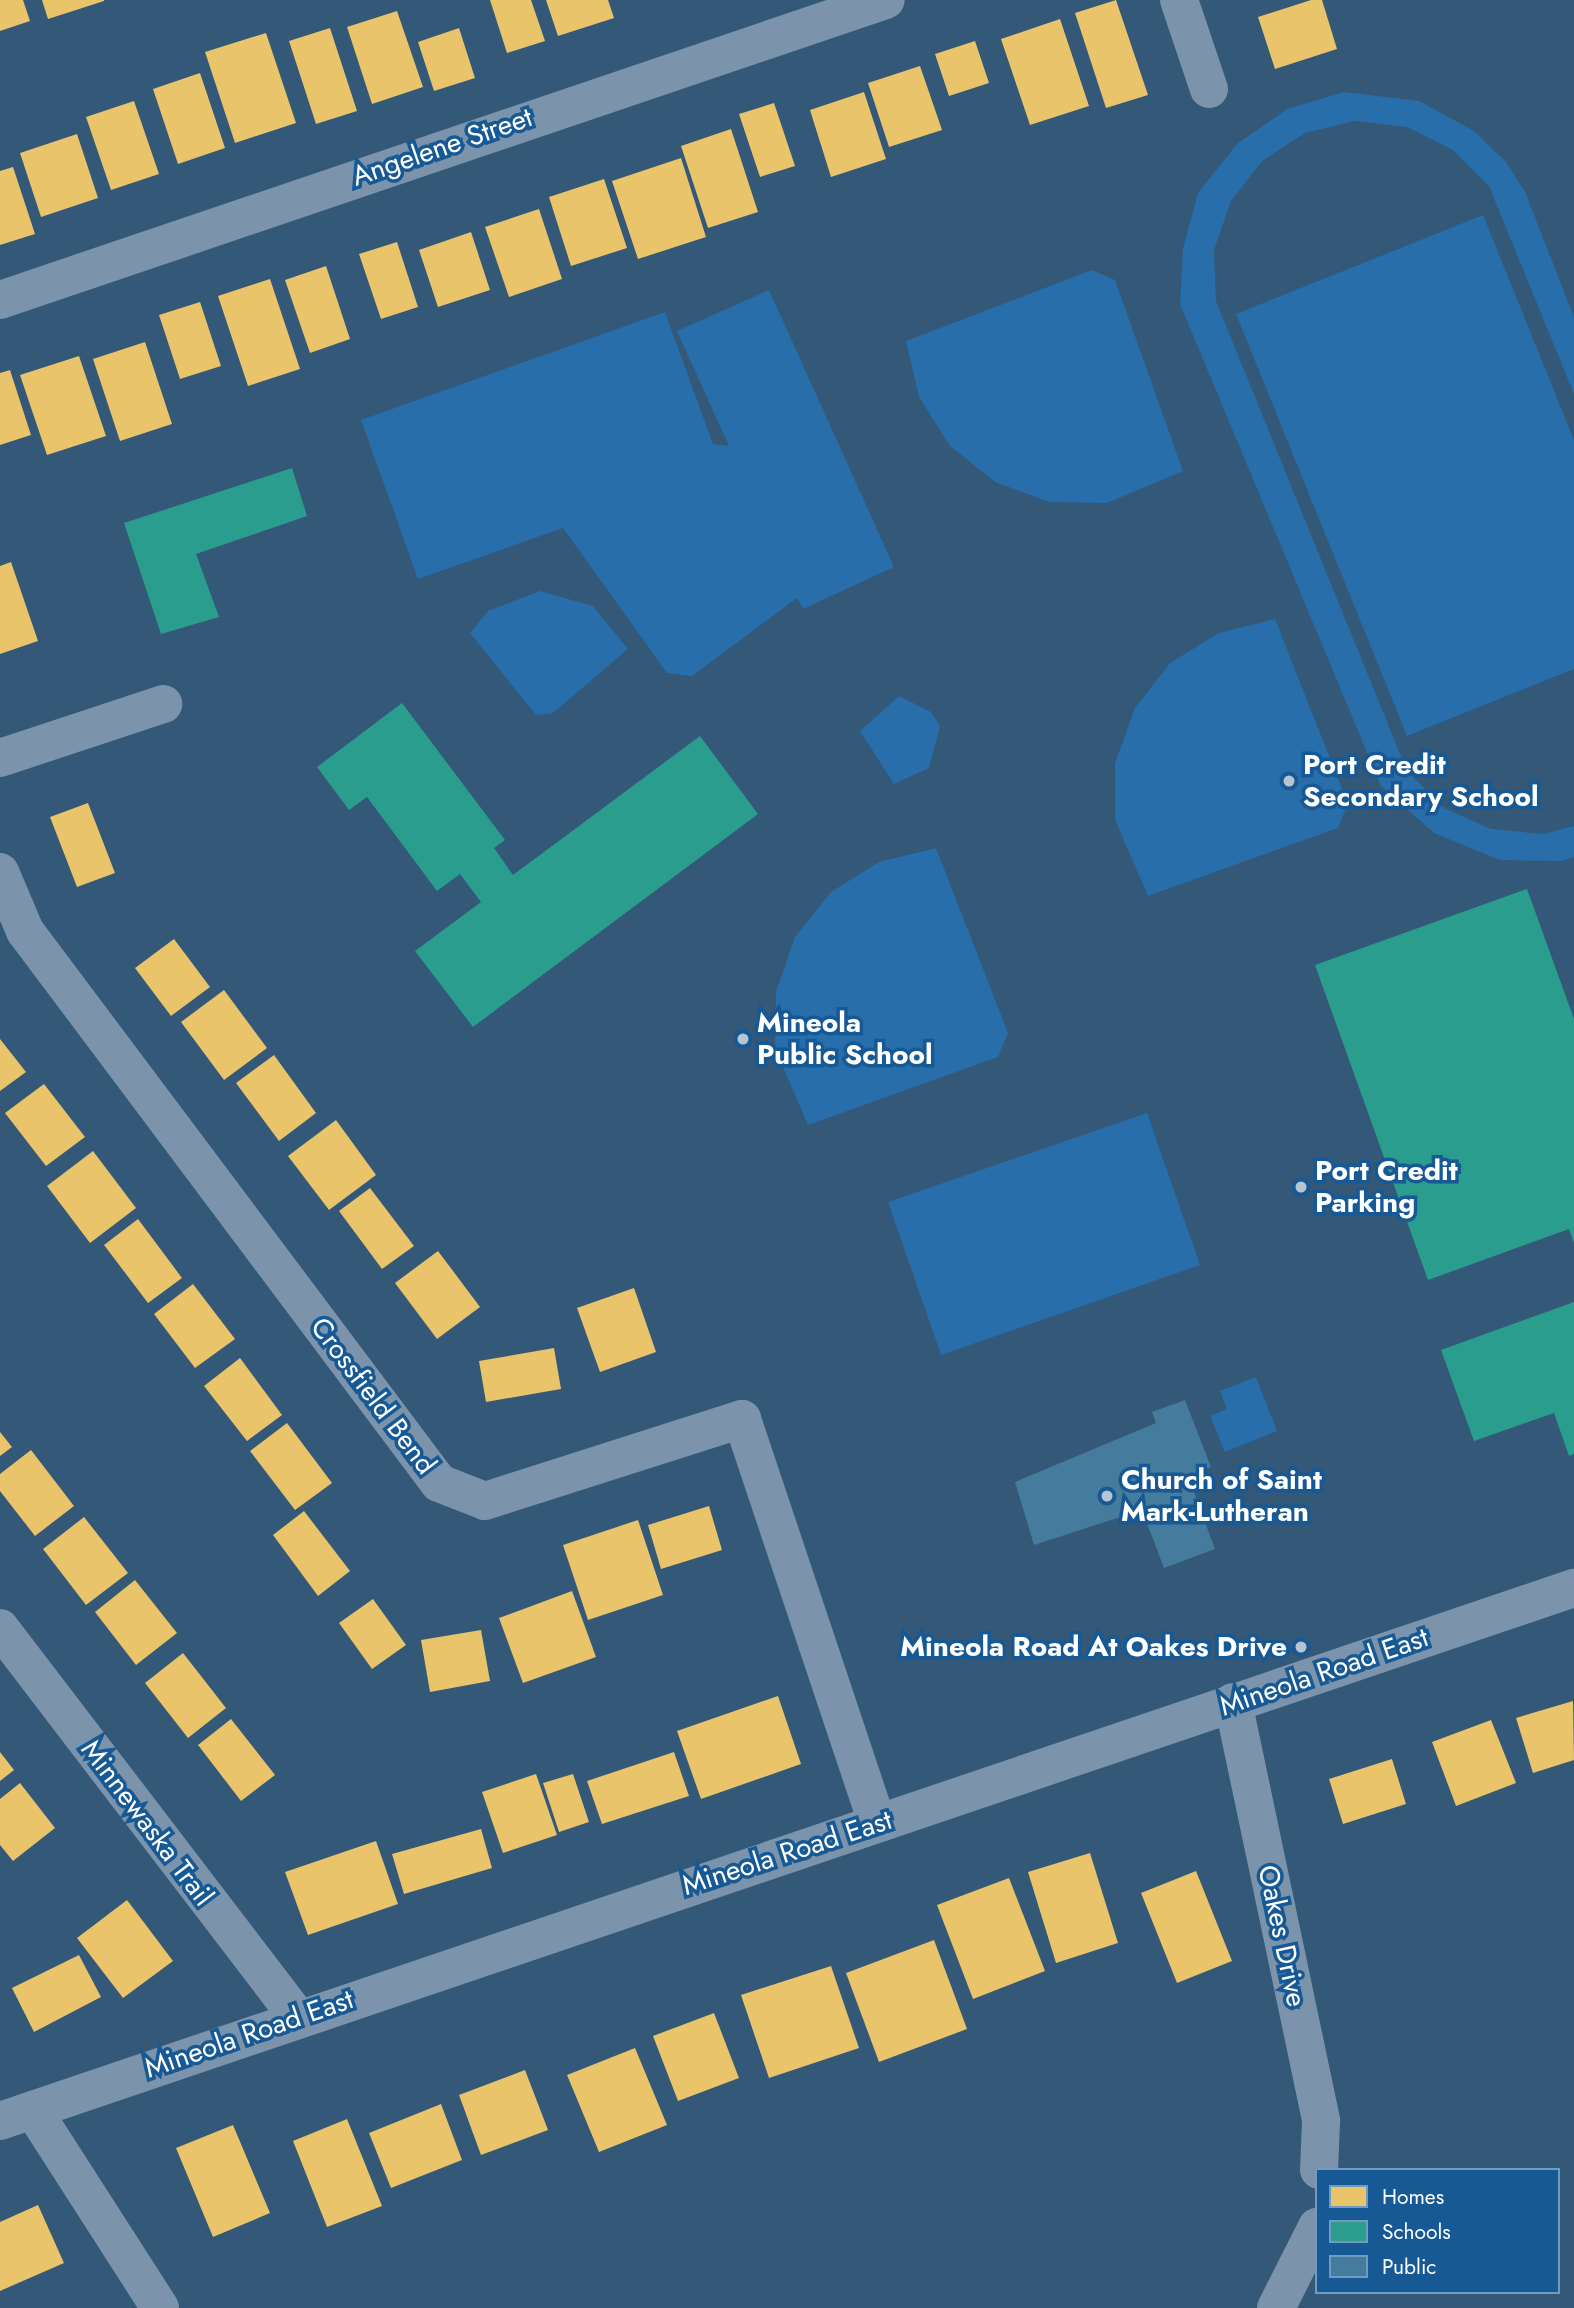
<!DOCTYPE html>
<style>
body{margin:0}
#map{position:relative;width:1574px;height:2308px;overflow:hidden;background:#335878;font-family:Jost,sans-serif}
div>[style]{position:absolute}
.green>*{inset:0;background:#276eaa}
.homes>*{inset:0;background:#e9c46a}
.schools>*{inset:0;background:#2a9d8f}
.public>*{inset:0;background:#457b9d}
.minor>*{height:38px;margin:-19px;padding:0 19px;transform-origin:19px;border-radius:19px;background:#7b94ab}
.dots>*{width:19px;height:19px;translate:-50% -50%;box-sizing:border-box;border:4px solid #165995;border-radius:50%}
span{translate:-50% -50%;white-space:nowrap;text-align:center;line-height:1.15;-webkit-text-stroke:7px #165995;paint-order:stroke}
.street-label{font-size:28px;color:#fff}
.poi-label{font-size:28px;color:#fff;font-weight:700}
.left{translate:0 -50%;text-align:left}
.right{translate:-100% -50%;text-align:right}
.legend{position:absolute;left:1315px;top:2168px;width:245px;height:126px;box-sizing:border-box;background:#165995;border:2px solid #739bbf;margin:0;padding:9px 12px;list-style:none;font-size:21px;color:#fff}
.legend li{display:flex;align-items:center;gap:14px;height:35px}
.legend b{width:35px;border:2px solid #739bbf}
</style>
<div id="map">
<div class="green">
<div style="clip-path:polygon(1344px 92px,1419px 101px,1474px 131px,1506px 162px,1525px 192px,1574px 317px,1574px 394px,1489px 186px,1453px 150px,1407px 127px,1355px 121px,1305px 133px,1262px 161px,1231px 201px,1214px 250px,1216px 301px,1407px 771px,1444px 808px,1491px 829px,1543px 834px,1574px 826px,1574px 857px,1562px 861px,1500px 860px,1434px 833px,1381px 786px,1180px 304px,1183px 249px,1198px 193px,1237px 144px,1287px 109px)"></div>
<div style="clip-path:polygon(1483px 215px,1574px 440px,1574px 669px,1407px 736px,1236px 314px)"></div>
<div style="clip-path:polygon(1092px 270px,1115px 280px,1183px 471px,1107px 503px,1049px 502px,995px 482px,950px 446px,919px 397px,906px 341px)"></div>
<div style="clip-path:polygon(769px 290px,894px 567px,803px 609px,797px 598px,692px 676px,667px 673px,563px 528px,418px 579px,361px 420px,665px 312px,713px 444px,729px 446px,677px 331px)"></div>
<div style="clip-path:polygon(540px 591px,593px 606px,628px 649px,553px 713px,536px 715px,470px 633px,488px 611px)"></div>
<div style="clip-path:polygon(1275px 619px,1348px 804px,1338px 828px,1148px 896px,1115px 820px,1115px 763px,1135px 708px,1170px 663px,1219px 633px)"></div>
<div style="clip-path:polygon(899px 696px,931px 712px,940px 726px,929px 768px,894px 784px,860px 731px)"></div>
<div style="clip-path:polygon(936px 848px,1008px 1033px,998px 1057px,808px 1125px,775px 1049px,776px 992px,795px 937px,831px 892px,879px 862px)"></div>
<div style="clip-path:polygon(1147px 1113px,1200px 1265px,941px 1355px,888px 1202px)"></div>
<div style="clip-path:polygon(1256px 1377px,1277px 1431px,1225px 1452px,1210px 1416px,1227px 1409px,1220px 1391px)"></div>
</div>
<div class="homes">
<div style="clip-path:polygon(0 0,23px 0,30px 21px,0 31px)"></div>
<div style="clip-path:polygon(42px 0,104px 0,104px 1px,48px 19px)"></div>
<div style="clip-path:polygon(490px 0,531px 0,545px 41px,507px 53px)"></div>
<div style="clip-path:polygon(546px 0,608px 0,614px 18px,558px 36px)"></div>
<div style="clip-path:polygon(1116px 0,1148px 95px,1106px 108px,1075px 13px)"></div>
<div style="clip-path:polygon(1311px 0,1322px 0,1337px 49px,1275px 69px,1258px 17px)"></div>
<div style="clip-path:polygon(397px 11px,423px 87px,372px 104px,347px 27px)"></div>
<div style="clip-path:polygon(1060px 19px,1089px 106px,1030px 125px,1001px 39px)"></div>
<div style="clip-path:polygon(330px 28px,357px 111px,316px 124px,289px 41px)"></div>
<div style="clip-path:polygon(459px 28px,475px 78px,434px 91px,418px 42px)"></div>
<div style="clip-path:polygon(266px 33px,296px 123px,235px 143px,205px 52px)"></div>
<div style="clip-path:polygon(975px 41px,989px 83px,949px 96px,935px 54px)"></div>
<div style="clip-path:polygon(920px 66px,942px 130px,889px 147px,868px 83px)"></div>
<div style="clip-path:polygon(200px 73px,225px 148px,178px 164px,153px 89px)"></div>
<div style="clip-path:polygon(864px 92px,886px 159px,831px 177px,810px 110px)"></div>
<div style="clip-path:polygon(134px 101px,159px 174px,111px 190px,86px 117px)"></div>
<div style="clip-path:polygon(774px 103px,795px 166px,760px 177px,739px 114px)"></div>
<div style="clip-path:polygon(731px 129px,758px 212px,708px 228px,681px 146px)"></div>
<div style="clip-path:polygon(77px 134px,98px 198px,41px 217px,20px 153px)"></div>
<div style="clip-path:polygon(681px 158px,706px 237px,638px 259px,612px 181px)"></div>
<div style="clip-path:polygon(13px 167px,35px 234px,0 245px,0 171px)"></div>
<div style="clip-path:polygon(604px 179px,627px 248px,571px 266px,549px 197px)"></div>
<div style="clip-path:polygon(539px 209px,562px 279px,509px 297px,485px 227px)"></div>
<div style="clip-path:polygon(471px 232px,490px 290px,438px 307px,419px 250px)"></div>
<div style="clip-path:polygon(397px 242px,418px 307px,381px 319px,359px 254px)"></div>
<div style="clip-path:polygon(326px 266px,350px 339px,310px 353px,285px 280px)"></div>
<div style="clip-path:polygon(270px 279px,300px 369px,248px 386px,218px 296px)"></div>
<div style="clip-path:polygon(200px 302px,221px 366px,180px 379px,159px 315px)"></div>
<div style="clip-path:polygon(145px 342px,172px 424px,120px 441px,93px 359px)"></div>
<div style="clip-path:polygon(79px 356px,106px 436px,47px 455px,20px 375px)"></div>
<div style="clip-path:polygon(10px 370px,31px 435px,0 445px,0 373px)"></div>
<div style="clip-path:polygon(11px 562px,38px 641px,0 654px,0 566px)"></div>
<div style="clip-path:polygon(88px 803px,115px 873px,77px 887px,50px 817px)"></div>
<div style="clip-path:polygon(174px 939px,210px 987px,171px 1016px,135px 968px)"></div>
<div style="clip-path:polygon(224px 990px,267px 1048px,224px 1080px,181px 1022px)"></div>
<div style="clip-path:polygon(0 1039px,26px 1072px,0 1091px)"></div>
<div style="clip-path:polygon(274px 1055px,316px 1113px,279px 1141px,236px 1083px)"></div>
<div style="clip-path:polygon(44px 1084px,85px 1137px,46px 1166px,5px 1113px)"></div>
<div style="clip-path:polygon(336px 1120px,376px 1175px,329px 1210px,288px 1156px)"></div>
<div style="clip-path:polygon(93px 1151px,136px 1208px,90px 1243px,47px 1186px)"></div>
<div style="clip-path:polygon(370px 1188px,414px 1246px,382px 1269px,339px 1211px)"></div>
<div style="clip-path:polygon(138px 1219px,182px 1278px,148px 1303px,104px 1245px)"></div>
<div style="clip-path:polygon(438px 1251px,480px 1307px,437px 1339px,395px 1283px)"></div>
<div style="clip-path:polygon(193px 1284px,235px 1339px,195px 1368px,154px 1314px)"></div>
<div style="clip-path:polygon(634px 1288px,656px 1352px,600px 1372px,577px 1308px)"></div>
<div style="clip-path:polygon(554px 1348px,561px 1389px,486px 1402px,479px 1361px)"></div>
<div style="clip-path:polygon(240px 1358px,282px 1415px,247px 1441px,204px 1386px)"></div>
<div style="clip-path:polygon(287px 1423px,332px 1483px,295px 1510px,250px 1451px)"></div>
<div style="clip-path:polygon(0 1432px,12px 1447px,0 1456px)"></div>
<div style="clip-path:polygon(31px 1450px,74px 1506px,35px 1536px,0 1491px,0 1474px)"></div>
<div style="clip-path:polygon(709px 1506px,722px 1550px,661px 1569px,648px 1525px)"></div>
<div style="clip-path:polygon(304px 1511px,350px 1571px,318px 1596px,273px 1535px)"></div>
<div style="clip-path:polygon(84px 1517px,128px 1573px,86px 1605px,43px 1549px)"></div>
<div style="clip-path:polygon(638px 1520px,663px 1595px,588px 1620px,563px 1545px)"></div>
<div style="clip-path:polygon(135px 1580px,177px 1633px,136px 1665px,95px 1612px)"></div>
<div style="clip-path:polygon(572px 1591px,596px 1657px,523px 1683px,499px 1618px)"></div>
<div style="clip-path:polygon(373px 1599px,406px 1645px,372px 1669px,339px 1623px)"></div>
<div style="clip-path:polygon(481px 1630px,490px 1681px,430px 1692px,421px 1640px)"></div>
<div style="clip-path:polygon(183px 1653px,226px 1708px,188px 1738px,145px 1683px)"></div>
<div style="clip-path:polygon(778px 1696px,801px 1764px,701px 1799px,677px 1731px)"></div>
<div style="clip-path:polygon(1573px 1701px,1574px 1760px,1533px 1773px,1516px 1718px)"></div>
<div style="clip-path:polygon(231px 1719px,275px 1775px,241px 1801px,198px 1745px)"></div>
<div style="clip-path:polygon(1491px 1720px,1516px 1783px,1456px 1806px,1432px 1742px)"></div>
<div style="clip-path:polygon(0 1752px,14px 1770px,0 1781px)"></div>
<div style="clip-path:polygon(674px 1752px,689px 1796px,602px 1824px,587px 1781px)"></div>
<div style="clip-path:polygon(1392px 1759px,1406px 1804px,1343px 1824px,1329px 1779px)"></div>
<div style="clip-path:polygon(536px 1774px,557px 1835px,503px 1853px,482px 1792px)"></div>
<div style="clip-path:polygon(573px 1774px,589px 1822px,559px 1832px,543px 1783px)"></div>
<div style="clip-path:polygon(20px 1783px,55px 1828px,13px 1861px,0 1845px,0 1799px)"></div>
<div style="clip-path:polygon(481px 1829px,492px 1868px,404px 1894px,392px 1854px)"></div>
<div style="clip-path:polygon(376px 1841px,398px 1904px,308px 1935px,285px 1872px)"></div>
<div style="clip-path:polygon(1090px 1853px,1118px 1943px,1056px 1963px,1028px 1872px)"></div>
<div style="clip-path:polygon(1196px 1871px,1232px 1961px,1177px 1983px,1141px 1893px)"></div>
<div style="clip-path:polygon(1009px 1878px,1045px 1971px,973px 1999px,937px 1905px)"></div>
<div style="clip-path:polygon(127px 1900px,173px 1961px,123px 1998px,77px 1938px)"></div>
<div style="clip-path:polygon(934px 1940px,967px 2029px,879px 2062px,846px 1973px)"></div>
<div style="clip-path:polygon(79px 1955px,101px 1997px,34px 2032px,12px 1988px)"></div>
<div style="clip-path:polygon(831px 1966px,859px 2048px,769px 2078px,741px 1995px)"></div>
<div style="clip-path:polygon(714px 2013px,739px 2078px,678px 2101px,653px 2036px)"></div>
<div style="clip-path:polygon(635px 2048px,667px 2125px,599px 2152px,567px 2075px)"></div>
<div style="clip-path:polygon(525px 2070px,548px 2130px,481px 2155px,459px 2095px)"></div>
<div style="clip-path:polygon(441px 2104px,462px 2160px,391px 2188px,369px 2133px)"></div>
<div style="clip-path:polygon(347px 2119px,382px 2206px,327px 2227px,293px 2141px)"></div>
<div style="clip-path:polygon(233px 2125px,270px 2213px,213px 2237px,176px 2148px)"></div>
<div style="clip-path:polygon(38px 2205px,64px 2263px,0 2291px,0 2222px)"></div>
</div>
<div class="schools">
<div style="clip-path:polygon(292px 468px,307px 516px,196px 554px,219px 617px,161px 634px,124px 523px)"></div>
<div style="clip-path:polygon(402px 703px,505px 840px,494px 848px,513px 875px,700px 736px,758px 814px,473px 1027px,415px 951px,481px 902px,460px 874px,437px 891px,367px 797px,349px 810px,317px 767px)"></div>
<div style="clip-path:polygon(1527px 889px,1574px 1019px,1574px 1243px,1569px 1229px,1428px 1280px,1315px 965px)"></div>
<div style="clip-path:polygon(1574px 1302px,1574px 1454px,1569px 1456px,1554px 1413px,1474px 1441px,1441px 1350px)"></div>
</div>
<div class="public">
<div style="clip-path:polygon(1185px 1400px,1211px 1467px,1188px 1476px,1215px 1549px,1164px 1568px,1142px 1510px,1034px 1545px,1015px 1482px,1156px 1423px,1152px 1412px)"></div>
</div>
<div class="minor">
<div style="left:1179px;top:0;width:94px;rotate:71.4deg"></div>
<div style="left:0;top:300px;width:935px;rotate:-18.71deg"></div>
<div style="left:0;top:758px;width:172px;rotate:-18.3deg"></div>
<div style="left:0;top:872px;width:64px;rotate:67deg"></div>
<div style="left:25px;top:931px;width:690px;rotate:53.13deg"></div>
<div style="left:439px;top:1483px;width:49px;rotate:21.4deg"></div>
<div style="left:485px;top:1501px;width:270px;rotate:-17.7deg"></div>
<div style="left:742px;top:1419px;width:426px;rotate:71.5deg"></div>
<div style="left:0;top:1628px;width:489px;rotate:52.6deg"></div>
<div style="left:1233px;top:1702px;width:428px;rotate:78.1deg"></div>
<div style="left:1321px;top:2121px;width:49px;rotate:92.3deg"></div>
<div style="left:33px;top:2110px;width:235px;rotate:57.3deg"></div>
<div style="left:0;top:2121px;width:1662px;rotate:-18.71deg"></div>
<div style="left:1276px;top:2308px;width:91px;rotate:-63.2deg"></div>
</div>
<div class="dots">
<div style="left:1289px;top:781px;background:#b8c5d0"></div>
<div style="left:743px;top:1039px;background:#b8c5d0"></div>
<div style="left:1301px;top:1187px;background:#b8c5d0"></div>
<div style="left:1107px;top:1496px;background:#b8c5d0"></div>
<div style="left:1301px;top:1647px;background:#b8c5d0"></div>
</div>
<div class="street-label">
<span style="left:442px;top:147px;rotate:-19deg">Angelene Street</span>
<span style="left:373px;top:1396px;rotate:53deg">Crossfield Bend</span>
<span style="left:1324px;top:1672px;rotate:-19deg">Mineola Road East</span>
<span style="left:147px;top:1823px;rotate:53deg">Minnewaska Trail</span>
<span style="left:787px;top:1853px;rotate:-18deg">Mineola Road East</span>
<span style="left:1282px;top:1936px;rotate:78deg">Oakes Drive</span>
<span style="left:249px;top:2034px;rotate:-19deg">Mineola Road East</span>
</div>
<div class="poi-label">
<span class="left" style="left:1303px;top:781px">Port Credit<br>Secondary School</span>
<span class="left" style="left:757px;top:1039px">Mineola<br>Public School</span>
<span class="left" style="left:1315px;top:1187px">Port Credit<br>Parking</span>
<span class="left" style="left:1121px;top:1496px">Church of Saint<br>Mark-Lutheran</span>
<span class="right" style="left:1287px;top:1647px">Mineola Road At Oakes Drive</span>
</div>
<ul class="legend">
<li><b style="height:19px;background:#e9c46a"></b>Homes</li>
<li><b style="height:19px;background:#2a9d8f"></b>Schools</li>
<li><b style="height:19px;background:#457b9d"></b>Public</li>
</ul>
</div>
